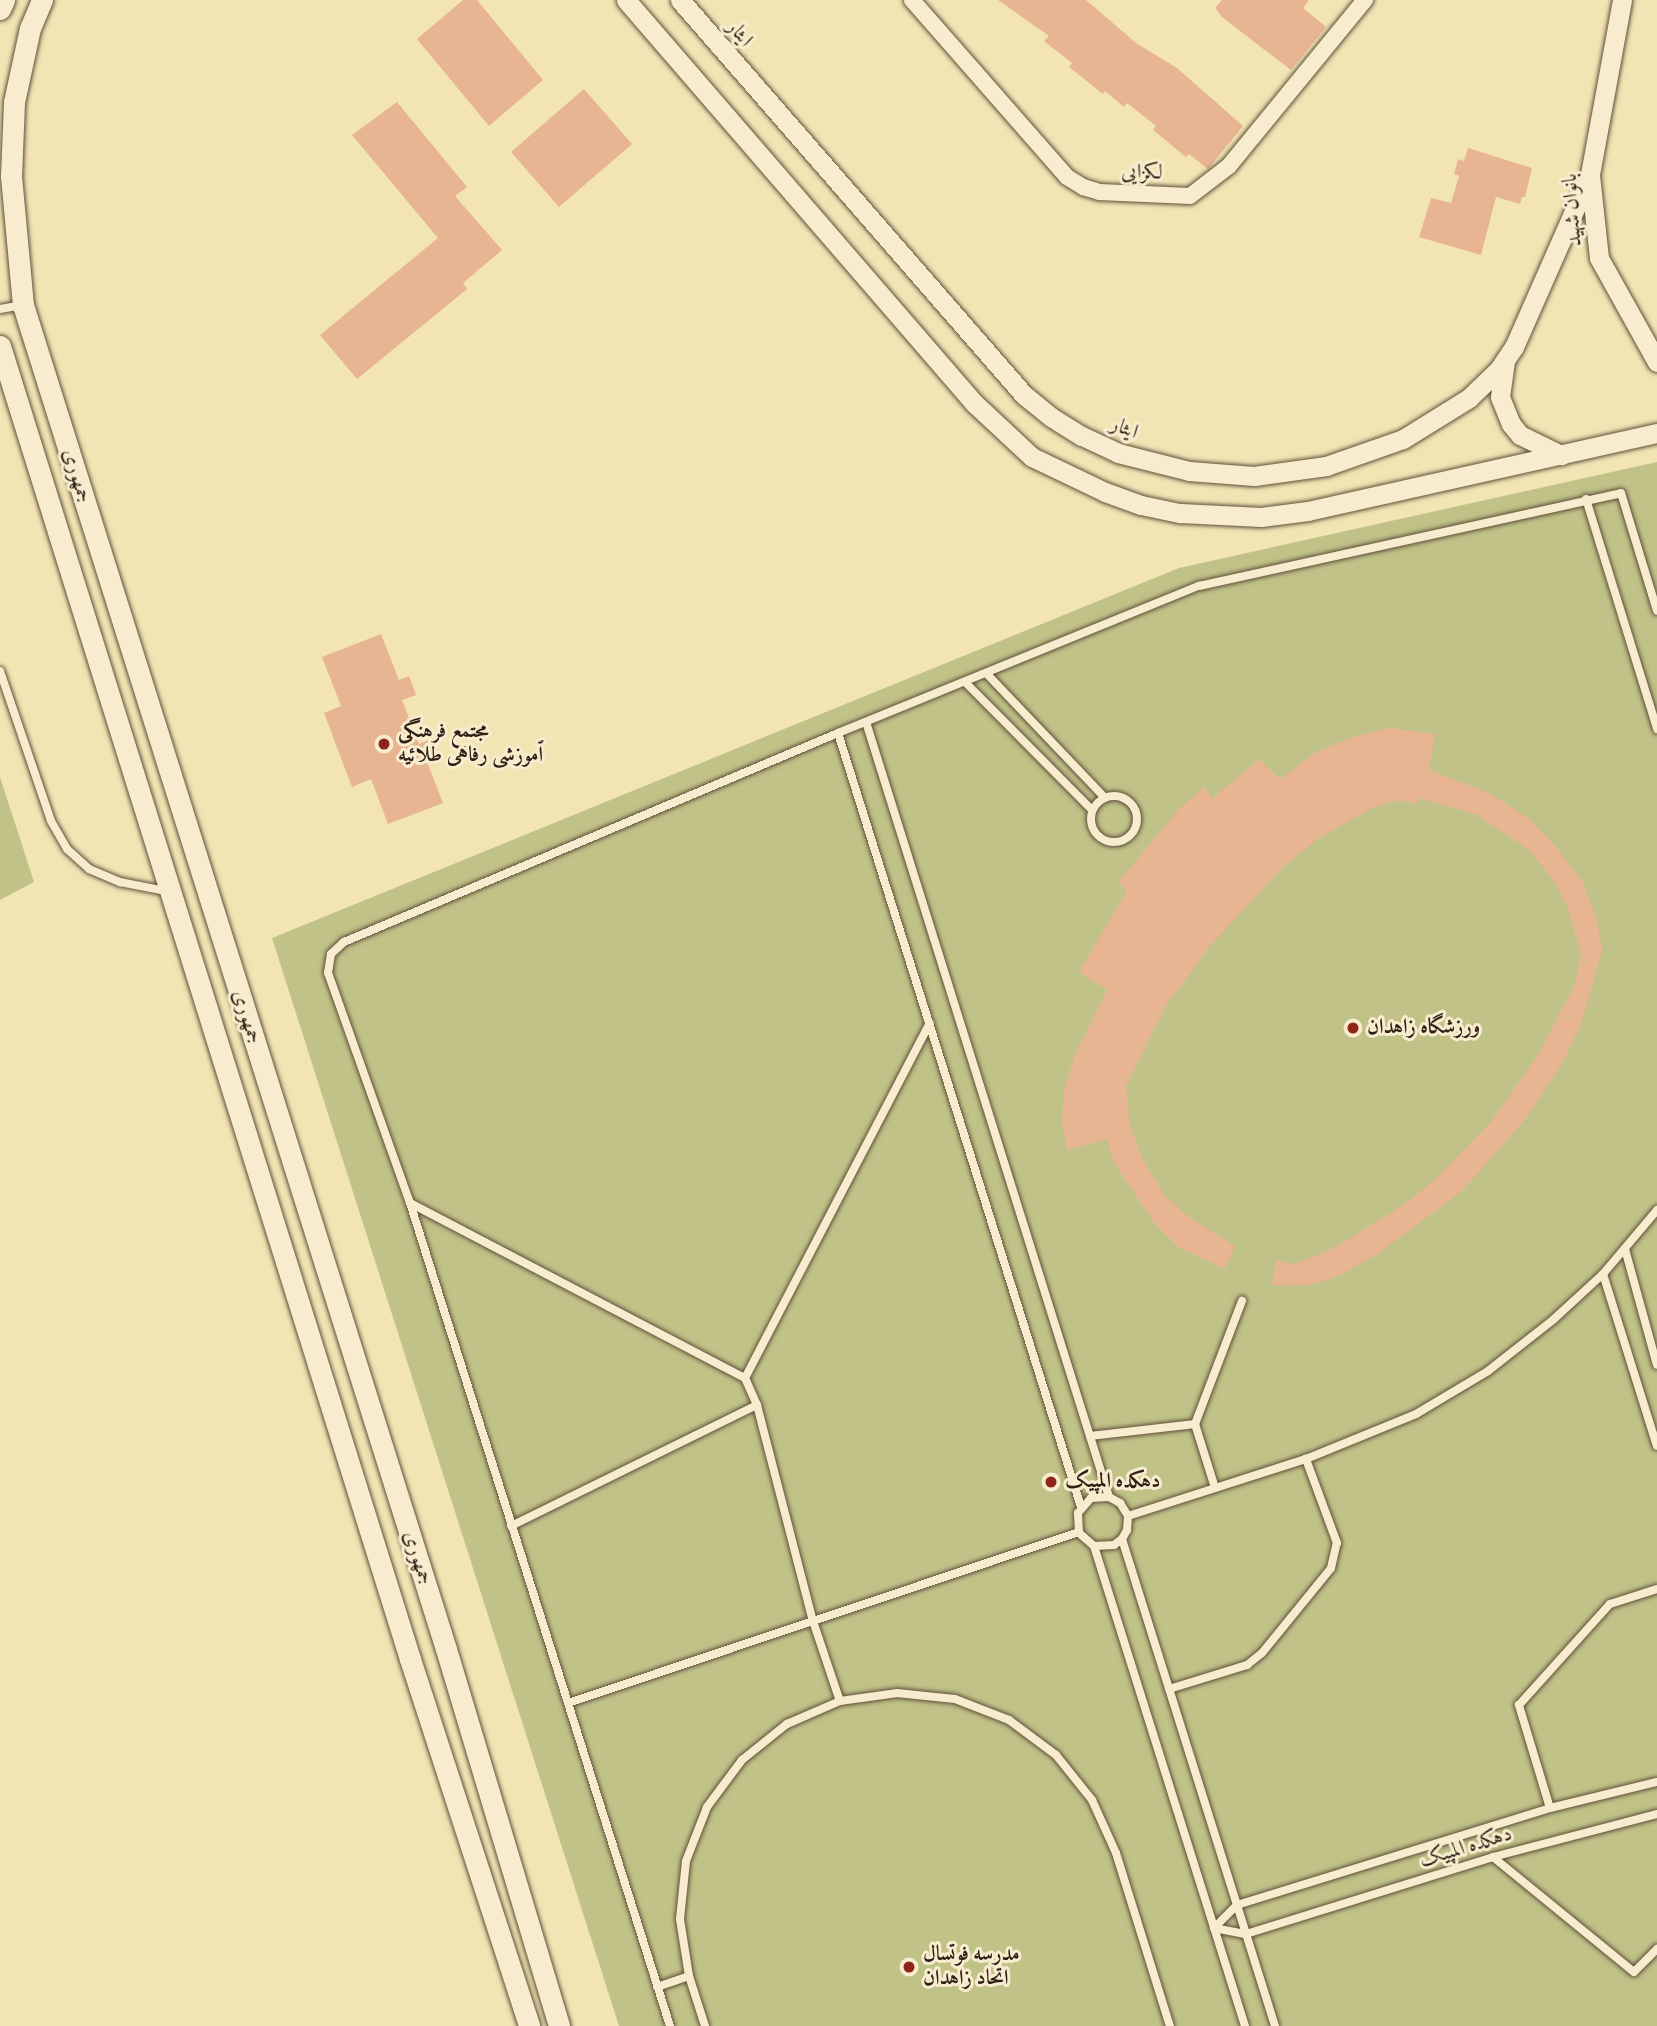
<!DOCTYPE html>
<meta charset="utf-8">
<style>
body{margin:0}
#map{position:relative;width:1657px;height:2026px;overflow:hidden;background:#f2e4b3;font-family:"Sorts Mill Goudy",Amiri,serif}
div>[style]{position:absolute}
.green>*{inset:0;background:#c0c288}
.building>*{inset:0;background:#e7b591}
.roads{filter:drop-shadow(0 0 2px #60503c) drop-shadow(0 0 2px #60503c)}
.service>*{height:8px;margin:-4px;padding:0 4px;transform-origin:4px;border-radius:4px;background:#f7edce}
.service>.ring{margin:-4px;padding:0;box-sizing:content-box;background:none;border:8px solid #f7edce;border-radius:50%}
.minor>*{height:16px;margin:-8px;padding:0 8px;transform-origin:8px;border-radius:8px;background:#f7edce}
.tertiary>*{height:19px;margin:-9.5px;padding:0 9.5px;transform-origin:9.5px;border-radius:9.5px;background:#f7edce}
.secondary>*{height:21px;margin:-10.5px;padding:0 10.5px;transform-origin:10.5px;border-radius:10.5px;background:#f7edce}
.dots>*{width:19px;height:19px;translate:-50% -50%;box-sizing:border-box;border:4px solid #f7edce;border-radius:50%}
span{translate:-50% -50%;white-space:nowrap;text-align:center;line-height:1.15;-webkit-text-stroke:6px #f7edce;paint-order:stroke}
.street-label{font-size:21px;color:#2f1e14}
.poi-label{font-size:21px;color:#2f1e14;font-weight:700}
.left{translate:0 -50%;text-align:left}
</style>
<div id="map">
<div class="green">
<div style="clip-path:polygon(1657px 462px,1657px 2026px,619px 2026px,272px 938px,1179px 568px)"></div>
<div style="clip-path:polygon(0 777px,34px 882px,0 900px)"></div>
</div>
<div class="building">
<div style="clip-path:polygon(463px 0,477px 0,543px 80px,489px 126px,417px 39px)"></div>
<div style="clip-path:polygon(998px 0,1086px 0,1136px 43px,1177px 68px,1243px 126px,1208px 169px,1189px 154px,1186px 157px,1153px 130px,1156px 126px,1127px 103px,1124px 107px,1105px 91px,1103px 94px,1069px 67px,1072px 63px,1044px 41px,1049px 36px)"></div>
<div style="clip-path:polygon(1222px 0,1309px 0,1303px 8px,1326px 27px,1291px 70px,1222px 17px,1215px 8px)"></div>
<div style="clip-path:polygon(584px 89px,632px 144px,559px 207px,511px 152px)"></div>
<div style="clip-path:polygon(397px 102px,467px 187px,455px 196px,502px 250px,463px 283px,467px 289px,357px 379px,320px 335px,438px 238px,352px 135px)"></div>
<div style="clip-path:polygon(1468px 148px,1532px 168px,1525px 197px,1522px 197px,1520px 204px,1496px 197px,1481px 255px,1419px 237px,1431px 198px,1451px 203px,1459px 176px,1454px 174px,1458px 159px,1464px 161px)"></div>
<div style="clip-path:polygon(381px 634px,399px 680px,409px 676px,416px 695px,402px 700px,419px 744px,433px 738px,439px 754px,426px 759px,443px 803px,388px 824px,371px 779px,352px 787px,324px 713px,341px 706px,322px 657px)"></div>
<div style="clip-path:polygon(1389px 728px,1435px 734px,1429px 770px,1487px 792px,1527px 817px,1558px 849px,1583px 883px,1597px 919px,1602px 951px,1581px 1024px,1561px 1065px,1527px 1117px,1462px 1191px,1375px 1256px,1334px 1278px,1309px 1285px,1278px 1286px,1272px 1284px,1276px 1260px,1294px 1264px,1332px 1249px,1408px 1202px,1437px 1177px,1491px 1122px,1538px 1055px,1575px 984px,1581px 953px,1567px 906px,1554px 881px,1528px 849px,1477px 815px,1419px 798px,1418px 803px,1395px 801px,1370px 809px,1318px 839px,1282px 868px,1210px 946px,1165px 1007px,1126px 1086px,1130px 1126px,1143px 1160px,1165px 1196px,1190px 1218px,1235px 1246px,1225px 1269px,1178px 1247px,1154px 1223px,1114px 1163px,1107px 1139px,1067px 1150px,1062px 1123px,1064px 1090px,1075px 1055px,1107px 990px,1079px 972px,1127px 891px,1118px 882px,1180px 808px,1204px 787px,1212px 799px,1259px 759px,1280px 779px,1313px 754px,1352px 737px)"></div>
</div>
<div class="roads">
<div class="service">
<div style="left:0;top:309px;width:23px;rotate:-10deg"></div>
<div style="left:1586px;top:499px;width:241px;rotate:72.8deg"></div>
<div style="left:0;top:671px;width:158px;rotate:71.2deg"></div>
<div style="left:51px;top:821px;width:32px;rotate:60deg"></div>
<div style="left:67px;top:849px;width:30px;rotate:42deg"></div>
<div style="left:89px;top:869px;width:34px;rotate:23deg"></div>
<div style="left:120px;top:882px;width:47px;rotate:11.1deg"></div>
<div style="left:986px;top:673px;width:171px;rotate:46.4deg"></div>
<div style="left:965px;top:682px;width:180px;rotate:45.2deg"></div>
<div style="left:866px;top:722px;width:812px;rotate:72.59deg"></div>
<div style="left:1109px;top:1497px;width:13px;rotate:29deg"></div>
<div style="left:1120px;top:1503px;width:15px;rotate:58deg"></div>
<div style="left:1128px;top:1516px;width:14px;rotate:94deg"></div>
<div style="left:1127px;top:1530px;width:10px;rotate:119deg"></div>
<div style="left:1122px;top:1539px;width:10px;rotate:143deg"></div>
<div style="left:1114px;top:1545px;width:20px;rotate:177deg"></div>
<div style="left:1094px;top:1546px;width:20px;rotate:-139deg"></div>
<div style="left:1079px;top:1533px;width:20px;rotate:-93deg"></div>
<div style="left:1078px;top:1513px;width:20px;rotate:-49deg"></div>
<div style="left:1091px;top:1498px;width:18px;rotate:-3deg"></div>
<div style="left:838px;top:733px;width:811px;rotate:72.57deg"></div>
<div class="ring" style="left:1091px;top:796px;width:38px;height:38px"></div>
<div style="left:410px;top:1203px;width:378px;rotate:27.6deg"></div>
<div style="left:745px;top:1378px;width:30px;rotate:66deg"></div>
<div style="left:757px;top:1405px;width:223px;rotate:75.5deg"></div>
<div style="left:813px;top:1621px;width:84px;rotate:71.4deg"></div>
<div style="left:1625px;top:1249px;width:120px;rotate:74.6deg"></div>
<div style="left:1603px;top:1274px;width:180px;rotate:72.6deg"></div>
<div style="left:745px;top:1378px;width:400px;rotate:-62.5deg"></div>
<div style="left:1195px;top:1424px;width:132px;rotate:-69.1deg"></div>
<div style="left:1090px;top:1436px;width:106px;rotate:-6.5deg"></div>
<div style="left:1195px;top:1424px;width:67px;rotate:72.6deg"></div>
<div style="left:1128px;top:1516px;width:187px;rotate:-17.8deg"></div>
<div style="left:1306px;top:1459px;width:119px;rotate:-22.2deg"></div>
<div style="left:1416px;top:1414px;width:84px;rotate:-30.8deg"></div>
<div style="left:1488px;top:1371px;width:84px;rotate:-38.2deg"></div>
<div style="left:1554px;top:1319px;width:67px;rotate:-42.6deg"></div>
<div style="left:1603px;top:1274px;width:84px;rotate:-49.8deg"></div>
<div style="left:511px;top:1526px;width:274px;rotate:-26.2deg"></div>
<div style="left:1122px;top:1539px;width:510px;rotate:72.56deg"></div>
<div style="left:1094px;top:1546px;width:503px;rotate:72.54deg"></div>
<div style="left:1169px;top:1689px;width:82px;rotate:-17.1deg"></div>
<div style="left:1247px;top:1665px;width:19px;rotate:-39deg"></div>
<div style="left:1262px;top:1653px;width:109px;rotate:-50.9deg"></div>
<div style="left:1331px;top:1568px;width:26px;rotate:-77deg"></div>
<div style="left:1337px;top:1543px;width:90px;rotate:-110.3deg"></div>
<div style="left:568px;top:1703px;width:539px;rotate:-18.5deg"></div>
<div style="left:1550px;top:1808px;width:108px;rotate:-106.8deg"></div>
<div style="left:1519px;top:1705px;width:136px;rotate:-48deg"></div>
<div style="left:1610px;top:1604px;width:49px;rotate:-17.7deg"></div>
<div style="left:1493px;top:1857px;width:182px;rotate:39.2deg"></div>
<div style="left:1634px;top:1972px;width:33px;rotate:-45deg"></div>
<div style="left:1214px;top:1928px;width:33px;rotate:-45deg"></div>
<div style="left:1237px;top:1905px;width:328px;rotate:-17.2deg"></div>
<div style="left:1550px;top:1808px;width:110px;rotate:-13.7deg"></div>
<div style="left:1214px;top:1928px;width:33px;rotate:11deg"></div>
<div style="left:1246px;top:1934px;width:259px;rotate:-17.3deg"></div>
<div style="left:1493px;top:1857px;width:170px;rotate:-14.7deg"></div>
<div style="left:657px;top:1987px;width:34px;rotate:-19deg"></div>
<div style="left:670px;top:2026px;width:863px;rotate:-107.53deg"></div>
<div style="left:410px;top:1203px;width:244px;rotate:-109.6deg"></div>
<div style="left:328px;top:973px;width:19px;rotate:-81deg"></div>
<div style="left:331px;top:954px;width:18px;rotate:-43deg"></div>
<div style="left:344px;top:942px;width:536px;rotate:-22.93deg"></div>
<div style="left:838px;top:733px;width:390px;rotate:-22.2deg"></div>
<div style="left:1199px;top:586px;width:432px;rotate:-12.4deg"></div>
<div style="left:1621px;top:493px;width:123px;rotate:73deg"></div>
<div style="left:705px;top:2026px;width:52px;rotate:-107.7deg"></div>
<div style="left:689px;top:1976px;width:58px;rotate:-99deg"></div>
<div style="left:680px;top:1919px;width:58px;rotate:-84.1deg"></div>
<div style="left:686px;top:1861px;width:58px;rotate:-68.7deg"></div>
<div style="left:707px;top:1807px;width:59px;rotate:-53.3deg"></div>
<div style="left:742px;top:1760px;width:58px;rotate:-38.7deg"></div>
<div style="left:787px;top:1724px;width:58px;rotate:-23.5deg"></div>
<div style="left:840px;top:1701px;width:58px;rotate:-8deg"></div>
<div style="left:897px;top:1693px;width:58px;rotate:5.9deg"></div>
<div style="left:955px;top:1699px;width:58px;rotate:21.3deg"></div>
<div style="left:1009px;top:1720px;width:59px;rotate:36.7deg"></div>
<div style="left:1056px;top:1755px;width:58px;rotate:51.3deg"></div>
<div style="left:1092px;top:1800px;width:58px;rotate:65.6deg"></div>
<div style="left:1116px;top:1853px;width:181px;rotate:72.7deg"></div>
</div>
<div class="minor">
<div style="left:912px;top:0;width:235px;rotate:48.8deg"></div>
<div style="left:1067px;top:177px;width:19px;rotate:32deg"></div>
<div style="left:1083px;top:187px;width:17px;rotate:17deg"></div>
<div style="left:1099px;top:192px;width:91px;rotate:2.5deg"></div>
<div style="left:1190px;top:196px;width:49px;rotate:-37.6deg"></div>
<div style="left:1229px;top:166px;width:215px;rotate:-50.7deg"></div>
</div>
<div class="tertiary">
<div style="left:626px;top:0;width:532px;rotate:49.19deg"></div>
<div style="left:974px;top:403px;width:79px;rotate:43deg"></div>
<div style="left:1032px;top:457px;width:81px;rotate:25.6deg"></div>
<div style="left:1105px;top:492px;width:38px;rotate:20deg"></div>
<div style="left:1141px;top:505px;width:40px;rotate:12deg"></div>
<div style="left:1180px;top:513px;width:81px;rotate:2.8deg"></div>
<div style="left:1261px;top:517px;width:47px;rotate:-7.3deg"></div>
<div style="left:1308px;top:511px;width:358px;rotate:-12.6deg"></div>
<div style="left:680px;top:0;width:524px;rotate:48.95deg"></div>
<div style="left:1024px;top:395px;width:35px;rotate:39deg"></div>
<div style="left:1051px;top:417px;width:36px;rotate:32deg"></div>
<div style="left:1082px;top:436px;width:40px;rotate:25deg"></div>
<div style="left:1118px;top:453px;width:73px;rotate:14.2deg"></div>
<div style="left:1189px;top:471px;width:65px;rotate:4.4deg"></div>
<div style="left:1254px;top:476px;width:73px;rotate:-7.9deg"></div>
<div style="left:1326px;top:466px;width:82px;rotate:-19.3deg"></div>
<div style="left:1403px;top:439px;width:78px;rotate:-31.8deg"></div>
<div style="left:1469px;top:398px;width:42px;rotate:-44deg"></div>
<div style="left:1499px;top:369px;width:27px;rotate:-56deg"></div>
<div style="left:1514px;top:347px;width:188px;rotate:-66.2deg"></div>
<div style="left:1622px;top:0;width:178px;rotate:100.4deg"></div>
<div style="left:1590px;top:175px;width:83px;rotate:83.8deg"></div>
<div style="left:1599px;top:258px;width:119px;rotate:60.9deg"></div>
<div style="left:1505px;top:361px;width:36px;rotate:98deg"></div>
<div style="left:1500px;top:397px;width:29px;rotate:68deg"></div>
<div style="left:1511px;top:424px;width:14px;rotate:51deg"></div>
<div style="left:1520px;top:435px;width:46px;rotate:26deg"></div>
</div>
<div class="secondary">
<div style="left:42px;top:0;width:30px;rotate:113deg"></div>
<div style="left:30px;top:28px;width:76px;rotate:102.2deg"></div>
<div style="left:14px;top:102px;width:74px;rotate:92.3deg"></div>
<div style="left:11px;top:176px;width:130px;rotate:84.7deg"></div>
<div style="left:23px;top:305px;width:1409px;rotate:72.53deg"></div>
<div style="left:446px;top:1649px;width:394px;rotate:73.3deg"></div>
<div style="left:0;top:9px;width:10px;rotate:-66deg"></div>
<div style="left:0;top:346px;width:1376px;rotate:72.66deg"></div>
<div style="left:410px;top:1659px;width:386px;rotate:72deg"></div>
</div>
</div>
<div class="dots">
<div style="left:384px;top:744px;background:#8f2418"></div>
<div style="left:1353px;top:1028px;background:#8f2418"></div>
<div style="left:1051px;top:1482px;background:#8f2418"></div>
<div style="left:909px;top:1967px;background:#8f2418"></div>
</div>
<div class="street-label">
<span style="left:739px;top:34px;rotate:49deg">ایثار</span>
<span style="left:1142px;top:173px;rotate:2deg">لکزایی</span>
<span style="left:1573px;top:210px;rotate:-94deg">بانوان شهید</span>
<span style="left:1124px;top:429px;rotate:22deg">ایثار</span>
<span style="left:76px;top:476px;rotate:73deg">جمهوری</span>
<span style="left:246px;top:1017px;rotate:72deg">جمهوری</span>
<span style="left:417px;top:1558px;rotate:72deg">جمهوری</span>
<span style="left:1466px;top:1848px;rotate:-17deg">دهکده المپیک</span>
</div>
<div class="poi-label">
<span class="left" style="left:398px;top:744px">مجتمع فرهنگی<br>ٱموزشی رفاهی طلائیه</span>
<span class="left" style="left:1367px;top:1028px">ورزشگاه زاهدان</span>
<span class="left" style="left:1065px;top:1482px">دهکده المپیک</span>
<span class="left" style="left:923px;top:1967px">مدرسه فوتسال<br>اتحاد زاهدان</span>
</div>
</div>
